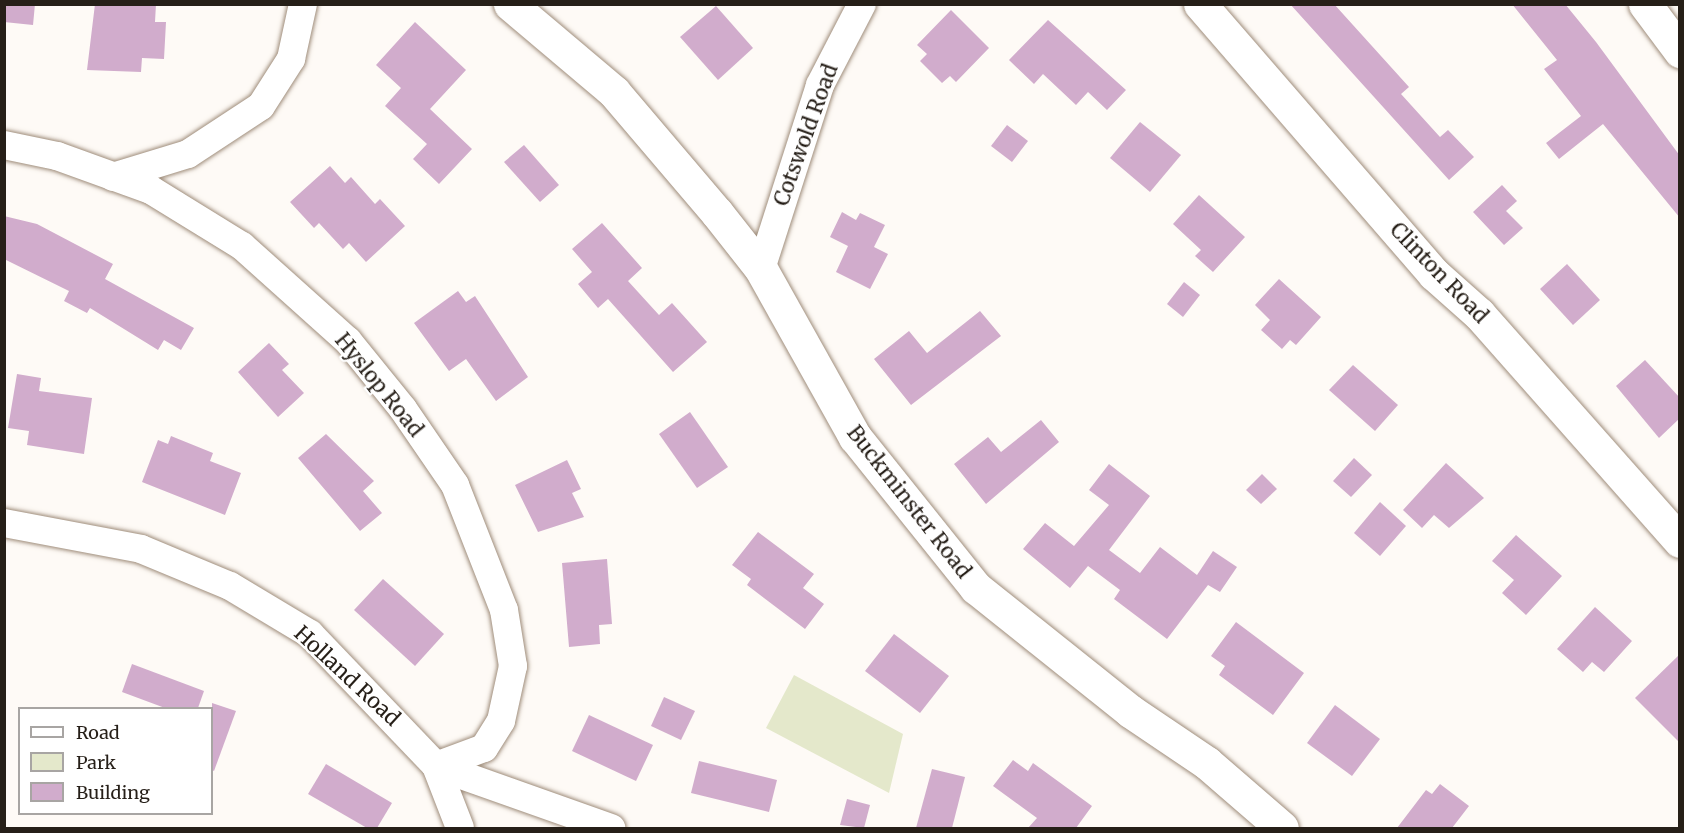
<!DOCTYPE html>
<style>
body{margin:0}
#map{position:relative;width:1684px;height:833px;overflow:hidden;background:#fefaf6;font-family:Merriweather,serif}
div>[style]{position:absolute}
.green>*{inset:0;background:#e4e8cb}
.building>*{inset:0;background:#d1accc}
.roads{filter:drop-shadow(0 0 2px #9f8d7b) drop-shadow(0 0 2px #9f8d7b)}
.minor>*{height:28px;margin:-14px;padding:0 14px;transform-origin:14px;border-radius:14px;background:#fff}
.tertiary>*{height:33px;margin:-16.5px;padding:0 16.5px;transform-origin:16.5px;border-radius:16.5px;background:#fff}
span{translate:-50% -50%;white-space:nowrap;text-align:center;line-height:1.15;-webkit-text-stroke:4.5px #fff;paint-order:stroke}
.street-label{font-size:21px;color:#261f18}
.frame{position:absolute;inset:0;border:6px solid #261f18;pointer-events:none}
.legend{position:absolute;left:18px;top:707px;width:195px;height:108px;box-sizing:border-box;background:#fff;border:2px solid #a8a5a3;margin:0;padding:8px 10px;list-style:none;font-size:18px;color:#261f18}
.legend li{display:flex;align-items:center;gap:12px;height:30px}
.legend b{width:30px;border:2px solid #a8a5a3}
</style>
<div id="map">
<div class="green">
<div style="clip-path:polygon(794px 675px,903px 734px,889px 793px,766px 728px)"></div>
</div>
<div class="building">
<div style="clip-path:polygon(4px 4px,35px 4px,33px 25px,4px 22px)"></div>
<div style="clip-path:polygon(95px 4px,156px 4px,155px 22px,166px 22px,164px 59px,142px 58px,141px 72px,87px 70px)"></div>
<div style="clip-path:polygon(1290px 4px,1334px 4px,1409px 87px,1401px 94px,1440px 137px,1448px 130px,1474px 157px,1449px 180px)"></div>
<div style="clip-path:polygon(1512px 4px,1565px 4px,1596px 42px,1680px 156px,1680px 218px,1603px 124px,1559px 159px,1546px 143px,1581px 116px,1544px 69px,1557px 60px)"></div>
<div style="clip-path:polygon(716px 6px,753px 48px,718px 80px,680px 37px)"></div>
<div style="clip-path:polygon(951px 10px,989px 48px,956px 82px,950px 76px,942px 83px,920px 61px,927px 54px,917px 45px)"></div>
<div style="clip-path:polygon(1048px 20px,1126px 90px,1107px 110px,1088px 92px,1076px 105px,1043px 74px,1034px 84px,1009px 60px)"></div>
<div style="clip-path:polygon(415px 22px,466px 70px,430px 109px,472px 149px,439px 184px,413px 159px,427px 144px,385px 106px,401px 88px,376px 65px)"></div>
<div style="clip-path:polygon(1140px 122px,1181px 155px,1150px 192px,1110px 158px)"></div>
<div style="clip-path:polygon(1007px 125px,1028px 141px,1012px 162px,991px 146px)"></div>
<div style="clip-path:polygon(524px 145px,559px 185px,540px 202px,504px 162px)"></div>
<div style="clip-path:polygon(330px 166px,345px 183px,351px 177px,375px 204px,380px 199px,405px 226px,366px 262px,349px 243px,343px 249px,319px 223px,314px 228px,290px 202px)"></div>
<div style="clip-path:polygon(1502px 185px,1517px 201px,1506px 211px,1523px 228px,1504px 245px,1473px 212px)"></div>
<div style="clip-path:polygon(1199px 195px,1245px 237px,1213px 272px,1195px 256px,1201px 250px,1173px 224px)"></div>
<div style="clip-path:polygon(842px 212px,856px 220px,860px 213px,885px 225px,874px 247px,888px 254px,870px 289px,836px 272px,848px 246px,830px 237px)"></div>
<div style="clip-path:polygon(4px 216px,37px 224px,113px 264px,105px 279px,194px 328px,181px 350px,164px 340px,158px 350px,90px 308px,87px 313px,64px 301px,69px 291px,4px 259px)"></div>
<div style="clip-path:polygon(602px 223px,642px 268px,628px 281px,659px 315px,672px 303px,707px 342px,673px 372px,608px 299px,598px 308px,578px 284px,592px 272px,572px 249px)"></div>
<div style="clip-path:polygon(1567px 264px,1600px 300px,1573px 325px,1540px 289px)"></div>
<div style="clip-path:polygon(1279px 279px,1321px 317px,1296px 345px,1290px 340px,1282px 349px,1261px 330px,1270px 320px,1255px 305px)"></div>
<div style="clip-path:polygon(1184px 282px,1200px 295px,1183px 317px,1167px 304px)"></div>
<div style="clip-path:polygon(458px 291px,466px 302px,475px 296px,528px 377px,496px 401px,466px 359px,449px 371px,414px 323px)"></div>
<div style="clip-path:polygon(980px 311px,1001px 336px,911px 405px,874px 359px,909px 331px,927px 353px)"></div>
<div style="clip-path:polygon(269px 343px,289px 364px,282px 370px,304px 393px,278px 417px,238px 372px)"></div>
<div style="clip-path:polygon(1645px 360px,1680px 398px,1680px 418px,1659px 438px,1616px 386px)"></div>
<div style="clip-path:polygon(1353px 365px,1398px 405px,1375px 431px,1329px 390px)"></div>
<div style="clip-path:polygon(17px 374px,41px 378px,39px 391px,92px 398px,84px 454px,27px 445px,29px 431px,8px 428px)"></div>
<div style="clip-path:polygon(690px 412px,728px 467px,697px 488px,659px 434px)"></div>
<div style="clip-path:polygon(1041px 420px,1059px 442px,986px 504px,954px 464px,988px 437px,1001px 452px)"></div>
<div style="clip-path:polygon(326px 434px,374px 481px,363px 491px,382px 513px,360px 531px,298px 458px)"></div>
<div style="clip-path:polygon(171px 436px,213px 453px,210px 461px,241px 473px,225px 515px,142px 482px,158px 440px,168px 444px)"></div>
<div style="clip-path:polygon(1354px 458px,1372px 475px,1351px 497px,1333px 481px)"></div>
<div style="clip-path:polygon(567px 460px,581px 489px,572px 493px,584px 517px,538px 532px,515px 485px)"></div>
<div style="clip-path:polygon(1446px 463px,1484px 498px,1449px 528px,1434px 515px,1422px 528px,1403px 510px)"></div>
<div style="clip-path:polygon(1109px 464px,1150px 496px,1109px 550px,1140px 573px,1160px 547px,1197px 575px,1213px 551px,1237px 567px,1220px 592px,1208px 585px,1167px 639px,1114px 599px,1120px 590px,1088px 566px,1070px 588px,1023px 549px,1045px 523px,1074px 546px,1109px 505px,1089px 490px)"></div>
<div style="clip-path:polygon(1262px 474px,1277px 489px,1261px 504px,1246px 490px)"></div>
<div style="clip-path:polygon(1380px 502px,1406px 526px,1380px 556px,1354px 533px)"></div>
<div style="clip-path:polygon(758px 532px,814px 574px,803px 588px,824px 604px,805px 629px,747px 585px,751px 579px,732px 565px)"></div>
<div style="clip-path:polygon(1516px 535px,1562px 576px,1526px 615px,1502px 593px,1514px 580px,1492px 561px)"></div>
<div style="clip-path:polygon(607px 559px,612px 624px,599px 625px,600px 644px,569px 647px,562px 563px)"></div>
<div style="clip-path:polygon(383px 579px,444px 634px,415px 666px,354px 610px)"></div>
<div style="clip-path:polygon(1595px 607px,1632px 641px,1604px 672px,1592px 662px,1583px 672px,1557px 649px)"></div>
<div style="clip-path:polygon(1236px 622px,1304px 673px,1273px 715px,1219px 675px,1225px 666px,1211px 656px)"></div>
<div style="clip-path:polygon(894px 634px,949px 676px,920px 713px,865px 671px)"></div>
<div style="clip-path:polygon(1680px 654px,1680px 743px,1635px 698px)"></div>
<div style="clip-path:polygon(132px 664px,204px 691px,198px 708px,165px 708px,122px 692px)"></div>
<div style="clip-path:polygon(664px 697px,695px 711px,681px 740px,651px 726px)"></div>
<div style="clip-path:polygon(212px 703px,236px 711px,214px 771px,212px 770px)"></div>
<div style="clip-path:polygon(1335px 705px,1380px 739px,1352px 776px,1307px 743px)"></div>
<div style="clip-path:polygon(589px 715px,653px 745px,636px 781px,572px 751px)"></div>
<div style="clip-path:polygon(1013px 760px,1028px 771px,1033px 763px,1092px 806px,1076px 828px,1028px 828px,1037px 818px,993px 786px)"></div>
<div style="clip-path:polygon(699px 761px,777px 780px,769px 812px,691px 793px)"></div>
<div style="clip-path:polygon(326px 764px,392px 803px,377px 828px,367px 828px,308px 794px)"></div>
<div style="clip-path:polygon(932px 769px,965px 777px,952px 828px,916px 828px)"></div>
<div style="clip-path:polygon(1440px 784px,1469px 806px,1452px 828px,1397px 828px,1426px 790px,1432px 794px)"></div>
<div style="clip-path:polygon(847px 799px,870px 805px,864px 828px,840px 825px)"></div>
</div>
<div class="roads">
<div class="minor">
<div style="left:4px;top:145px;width:54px;rotate:11.7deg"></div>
<div style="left:57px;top:156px;width:100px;rotate:19.9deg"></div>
<div style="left:151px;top:190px;width:107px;rotate:31.6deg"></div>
<div style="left:242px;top:246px;width:142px;rotate:41.9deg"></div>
<div style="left:348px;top:341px;width:87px;rotate:51deg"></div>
<div style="left:403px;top:409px;width:92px;rotate:55.6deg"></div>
<div style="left:455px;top:485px;width:134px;rotate:68.6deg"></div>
<div style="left:504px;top:610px;width:57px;rotate:80.9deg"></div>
<div style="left:513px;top:666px;width:56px;rotate:102.3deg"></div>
<div style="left:501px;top:721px;width:32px;rotate:122deg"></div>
<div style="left:484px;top:748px;width:51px;rotate:159.4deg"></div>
<div style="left:113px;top:177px;width:78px;rotate:-17deg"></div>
<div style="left:188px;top:154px;width:87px;rotate:-33.3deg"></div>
<div style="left:261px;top:106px;width:56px;rotate:-57.4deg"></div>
<div style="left:291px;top:59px;width:56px;rotate:-77.7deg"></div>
<div style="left:761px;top:269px;width:193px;rotate:-72.2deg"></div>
<div style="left:820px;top:85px;width:91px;rotate:-62.6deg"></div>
<div style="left:4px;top:523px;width:139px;rotate:10.7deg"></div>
<div style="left:141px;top:549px;width:96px;rotate:22.6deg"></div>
<div style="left:230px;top:586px;width:93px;rotate:31deg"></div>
<div style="left:310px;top:634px;width:182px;rotate:46.3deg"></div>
<div style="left:436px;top:766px;width:186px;rotate:19.5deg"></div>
<div style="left:436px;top:766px;width:66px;rotate:68.8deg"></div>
</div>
<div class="tertiary">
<div style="left:510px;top:4px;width:136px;rotate:40.2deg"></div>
<div style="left:614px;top:92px;width:159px;rotate:49.6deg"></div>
<div style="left:717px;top:213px;width:71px;rotate:51.8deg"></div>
<div style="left:761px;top:269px;width:193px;rotate:60.8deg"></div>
<div style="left:855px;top:437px;width:193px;rotate:51.3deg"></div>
<div style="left:976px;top:588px;width:197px;rotate:38.6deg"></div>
<div style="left:1130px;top:711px;width:93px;rotate:34deg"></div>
<div style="left:1207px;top:763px;width:99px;rotate:40.9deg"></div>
<div style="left:1200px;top:4px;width:357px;rotate:49.1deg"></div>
<div style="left:1434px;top:274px;width:60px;rotate:41.6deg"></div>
<div style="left:1479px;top:314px;width:303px;rotate:48.5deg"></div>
<div style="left:1645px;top:4px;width:59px;rotate:53.3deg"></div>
</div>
</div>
<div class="street-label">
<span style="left:806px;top:135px;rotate:-70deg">Cotswold Road</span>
<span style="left:1439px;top:273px;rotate:46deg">Clinton Road</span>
<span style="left:379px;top:385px;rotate:51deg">Hyslop Road</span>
<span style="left:909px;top:502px;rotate:52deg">Buckminster Road</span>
<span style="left:347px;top:676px;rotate:43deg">Holland Road</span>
</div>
<div class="frame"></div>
<ul class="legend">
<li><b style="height:8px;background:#fff"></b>Road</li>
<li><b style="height:16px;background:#e4e8cb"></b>Park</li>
<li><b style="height:16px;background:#d1accc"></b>Building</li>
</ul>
</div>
